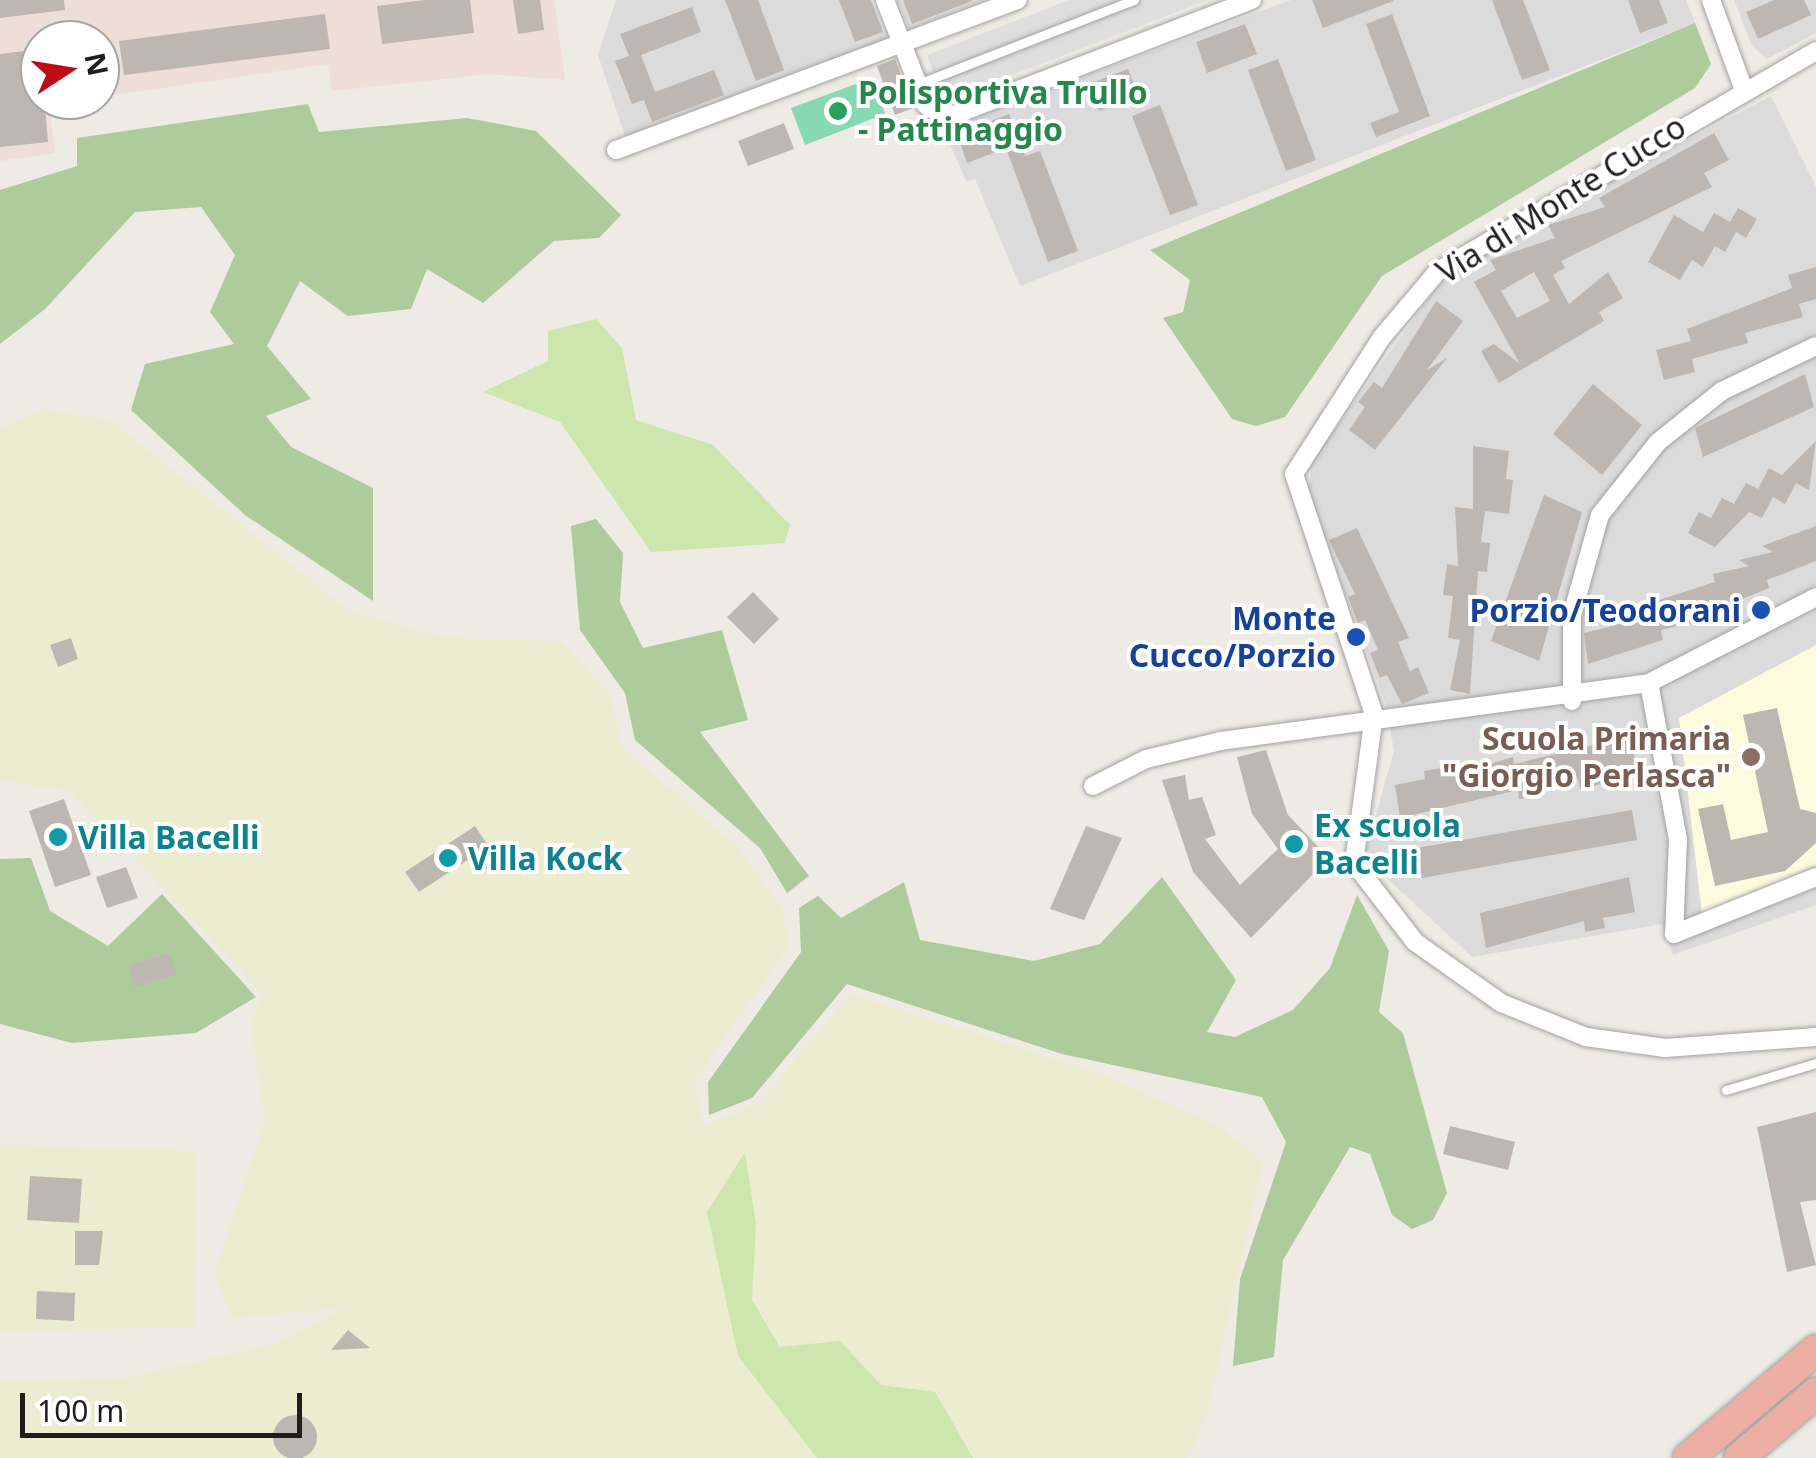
<!DOCTYPE html>
<style>
body{margin:0}
#map{position:relative;width:1816px;height:1458px;overflow:hidden;background:#eeeae4;font-family:"Noto Sans",sans-serif}
div>[style]{position:absolute}
.residential>*{inset:0;background:#dcdbdb}
.education>*{inset:0;background:#fdfbde}
.military>*{inset:0;background:#efddd8}
.farmland>*{inset:0;background:#ececd1}
.grass>*{inset:0;background:#cde6ad}
.forest>*{inset:0;background:#adcb9b}
.pitch>*{inset:0;background:#87d9b3}
.parking>*{inset:0;background:#dedede}
.building>*{inset:0;background:#beb6b1}
.round{border-radius:50%}
.roads{filter:drop-shadow(0 0 2px #a2a2a2) drop-shadow(0 0 2px #a2a2a2)}
.service>*{height:9px;margin:-4.5px;padding:0 4.5px;transform-origin:4.5px;border-radius:4.5px;background:#fff}
.minor>*{height:18px;margin:-9px;padding:0 9px;transform-origin:9px;border-radius:9px;background:#fff}
.trunk>*{height:30px;margin:-15px;padding:0 15px;transform-origin:15px;border-radius:15px;background:#ecaea3}
.dots>*{width:28px;height:28px;translate:-50% -50%;box-sizing:border-box;border:5px solid #fff;border-radius:50%}
span{translate:-50% -50%;white-space:nowrap;text-align:center;line-height:1.15;-webkit-text-stroke:8px #fff;paint-order:stroke}
.leisure-label{font-size:32px;color:#27864d;font-weight:700}
.left{translate:0 -50%;text-align:left}
.street-label{font-size:32px;color:#1e1e1e}
.transit-label{font-size:32px;color:#164399;font-weight:700}
.right{translate:-100% -50%;text-align:right}
.education-label{font-size:32px;color:#785e54;font-weight:700}
.culture-label{font-size:32px;color:#0d838f;font-weight:700}
.north{position:absolute;left:20px;top:20px;width:100px;height:100px;box-sizing:border-box;background:#fff;border:2px solid #a5a5a5;border-radius:50%;rotate:78deg;font-size:28px;font-weight:700;line-height:40px;text-align:center;color:#1e1e1e}
.north::after{content:'';display:block;margin:auto;width:35px;height:45px;background:#bf0c19;clip-path:polygon(50% 0,100% 100%,50% 72%,0 100%)}
.scale{position:absolute;left:20px;top:1393px;width:282px;height:45px;box-sizing:border-box;border:5px solid #1e1e1e;border-top:0;padding-left:12px;font-size:30px;line-height:35px;white-space:nowrap;color:#1e1e1e;-webkit-text-stroke:8px #fff;paint-order:stroke}
</style>
<div id="map">
<div class="residential">
<div style="clip-path:polygon(616px 0,871px 0,887px 39px,625px 136px,598px 55px)"></div>
<div style="clip-path:polygon(897px 0,985px 0,909px 29px)"></div>
<div style="clip-path:polygon(1291px 0,1686px 0,1695px 23px,1020px 286px,975px 179px,966px 181px,943px 129px)"></div>
<div style="clip-path:polygon(1734px 0,1816px 0,1816px 33px,1767px 59px,1752px 46px)"></div>
<div style="clip-path:polygon(1771px 96px,1816px 187px,1816px 905px,1673px 955px,1662px 924px,1472px 957px,1364px 857px,1394px 751px,1386px 705px,1308px 493px,1312px 461px,1436px 288px,1503px 237px)"></div>
</div>
<div class="education">
<div style="clip-path:polygon(1816px 645px,1816px 866px,1702px 914px,1679px 718px)"></div>
</div>
<div class="military">
<div style="clip-path:polygon(0 0,554px 0,565px 80px,489px 74px,332px 91px,328px 64px,100px 97px,100px 40px,40px 40px,40px 100px,75px 100px,49px 104px,55px 153px,0 161px)"></div>
</div>
<div class="farmland">
<div style="clip-path:polygon(evenodd,42px 409px,111px 421px,350px 612px,447px 638px,561px 641px,609px 693px,622px 747px,737px 847px,782px 909px,789px 945px,694px 1081px,703px 1126px,759px 1103px,850px 994px,1093px 1071px,1218px 1125px,1263px 1162px,1206px 1417px,1188px 1458px,973px 1458px,935px 1392px,881px 1385px,840px 1341px,780px 1347px,752px 1300px,756px 1224px,738px 1356px,817px 1458px,303px 1458px,317px 1431px,293px 1415px,273px 1434px,286px 1458px,0 1458px,0 1382px,127px 1378px,274px 1344px,346px 1308px,232px 1318px,214px 1275px,265px 1120px,251px 1025px,262px 993px,70px 791px,0 780px,0 429px,42px 409px,475px 826px,498px 861px,485px 870px,475px 855px,419px 892px,406px 872px,475px 826px)"></div>
<div style="clip-path:polygon(0 1145px,195px 1151px,194px 1327px,0 1331px)"></div>
</div>
<div class="grass">
<div style="clip-path:polygon(596px 319px,622px 348px,636px 420px,713px 445px,790px 525px,785px 543px,651px 552px,560px 422px,483px 392px,548px 361px,548px 331px)"></div>
<div style="clip-path:polygon(745px 1152px,756px 1224px,752px 1300px,780px 1347px,840px 1341px,881px 1385px,935px 1392px,973px 1458px,817px 1458px,738px 1356px,707px 1212px)"></div>
</div>
<div class="forest">
<div style="clip-path:polygon(1695px 23px,1711px 64px,1695px 88px,1382px 276px,1285px 417px,1256px 426px,1232px 419px,1163px 318px,1183px 312px,1190px 280px,1150px 250px)"></div>
<div style="clip-path:polygon(308px 104px,319px 132px,467px 118px,536px 131px,621px 215px,599px 238px,554px 241px,483px 303px,427px 269px,411px 309px,348px 316px,300px 281px,267px 346px,311px 399px,266px 416px,291px 447px,373px 488px,373px 601px,245px 515px,131px 410px,145px 364px,234px 344px,210px 312px,235px 255px,201px 207px,135px 212px,45px 309px,0 344px,0 190px,77px 166px,77px 138px)"></div>
<div style="clip-path:polygon(596px 519px,623px 553px,620px 602px,643px 648px,722px 630px,748px 720px,700px 732px,809px 876px,787px 893px,760px 848px,635px 740px,625px 693px,580px 630px,571px 526px)"></div>
<div style="clip-path:polygon(31px 858px,50px 911px,108px 946px,162px 894px,256px 997px,196px 1033px,72px 1043px,0 1024px,0 859px)"></div>
<div style="clip-path:polygon(1162px 877px,1236px 980px,1207px 1032px,1235px 1037px,1293px 1010px,1330px 968px,1357px 895px,1389px 951px,1379px 1012px,1403px 1033px,1447px 1193px,1433px 1220px,1412px 1229px,1392px 1215px,1370px 1154px,1350px 1147px,1283px 1260px,1274px 1357px,1233px 1366px,1240px 1279px,1286px 1142px,1262px 1097px,1062px 1054px,847px 984px,752px 1098px,709px 1115px,708px 1082px,801px 952px,799px 908px,818px 896px,841px 918px,904px 882px,920px 940px,1034px 961px,1100px 944px)"></div>
</div>
<div class="pitch">
<div style="clip-path:polygon(872px 78px,885px 114px,805px 145px,791px 108px)"></div>
</div>
<div class="parking">
<div style="clip-path:polygon(1069px 0,1208px 0,944px 101px,927px 55px)"></div>
</div>
<div class="building">
<div style="clip-path:polygon(0 0,64px 0,65px 10px,0 18px)"></div>
<div style="clip-path:polygon(425px 0,470px 0,474px 33px,382px 44px,377px 6px)"></div>
<div style="clip-path:polygon(513px 0,540px 0,544px 30px,518px 34px)"></div>
<div style="clip-path:polygon(725px 0,758px 0,784px 70px,756px 81px)"></div>
<div style="clip-path:polygon(839px 0,871px 0,883px 32px,855px 42px)"></div>
<div style="clip-path:polygon(903px 0,971px 0,972px 1px,912px 24px)"></div>
<div style="clip-path:polygon(1312px 0,1393px 0,1393px 1px,1323px 28px)"></div>
<div style="clip-path:polygon(1492px 0,1523px 0,1550px 70px,1522px 80px)"></div>
<div style="clip-path:polygon(1628px 0,1659px 0,1668px 23px,1640px 33px)"></div>
<div style="clip-path:polygon(1774px 0,1804px 0,1811px 15px,1758px 39px,1746px 12px)"></div>
<div style="clip-path:polygon(692px 7px,701px 32px,641px 55px,655px 92px,714px 70px,724px 95px,652px 122px,644px 100px,632px 104px,615px 61px,629px 56px,620px 34px)"></div>
<div style="clip-path:polygon(325px 14px,330px 49px,124px 75px,119px 41px)"></div>
<div style="clip-path:polygon(1392px 14px,1430px 116px,1376px 137px,1370px 123px,1399px 112px,1366px 24px)"></div>
<div style="clip-path:polygon(1245px 24px,1257px 54px,1207px 73px,1196px 42px)"></div>
<div style="clip-path:polygon(40px 49px,48px 142px,0 147px,0 54px)"></div>
<div style="clip-path:polygon(895px 59px,913px 108px,895px 115px,877px 66px)"></div>
<div style="clip-path:polygon(1278px 59px,1316px 160px,1286px 171px,1248px 70px)"></div>
<div style="clip-path:polygon(1128px 69px,1138px 96px,1099px 111px,1089px 84px)"></div>
<div style="clip-path:polygon(1160px 105px,1198px 205px,1170px 215px,1132px 116px)"></div>
<div style="clip-path:polygon(1009px 114px,1025px 156px,1040px 151px,1078px 251px,1048px 262px,1006px 148px,967px 163px,957px 134px)"></div>
<div style="clip-path:polygon(784px 123px,794px 149px,748px 166px,738px 141px)"></div>
<div style="clip-path:polygon(evenodd,1714px 133px,1729px 160px,1704px 173px,1712px 187px,1561px 261px,1565px 268px,1553px 275px,1569px 304px,1608px 272px,1623px 298px,1599px 312px,1604px 321px,1499px 383px,1481px 351px,1494px 344px,1520px 364px,1474px 282px,1496px 270px,1490px 260px,1555px 238px,1548px 225px,1605px 207px,1599px 198px,1714px 133px,1534px 272px,1550px 301px,1517px 318px,1501px 291px,1534px 272px)"></div>
<div style="clip-path:polygon(1738px 208px,1757px 219px,1746px 238px,1736px 232px,1725px 252px,1715px 246px,1703px 267px,1692px 260px,1680px 280px,1648px 262px,1674px 215px,1703px 232px,1714px 213px,1730px 222px)"></div>
<div style="clip-path:polygon(1816px 267px,1816px 299px,1799px 304px,1803px 317px,1745px 333px,1748px 343px,1692px 359px,1695px 372px,1664px 380px,1656px 350px,1691px 341px,1687px 329px,1792px 288px,1788px 275px)"></div>
<div style="clip-path:polygon(1436px 301px,1463px 321px,1427px 370px,1447px 358px,1375px 450px,1349px 430px,1365px 407px,1358px 402px,1374px 382px,1382px 388px)"></div>
<div style="clip-path:polygon(1805px 374px,1814px 407px,1703px 457px,1695px 428px)"></div>
<div style="clip-path:polygon(1593px 384px,1642px 425px,1602px 475px,1553px 434px)"></div>
<div style="clip-path:polygon(1816px 441px,1809px 490px,1796px 483px,1785px 504px,1773px 497px,1762px 518px,1749px 512px,1715px 547px,1688px 533px,1699px 512px,1711px 518px,1722px 498px,1734px 504px,1746px 483px,1758px 489px,1769px 468px,1782px 475px)"></div>
<div style="clip-path:polygon(1473px 446px,1509px 451px,1506px 479px,1513px 480px,1509px 514px,1485px 511px,1481px 542px,1490px 543px,1487px 572px,1478px 571px,1470px 694px,1450px 690px,1460px 640px,1448px 638px,1453px 596px,1443px 595px,1447px 564px,1458px 566px,1455px 507px,1473px 509px)"></div>
<div style="clip-path:polygon(1544px 495px,1582px 512px,1539px 661px,1491px 641px)"></div>
<div style="clip-path:polygon(1816px 526px,1816px 561px,1767px 580px,1769px 588px,1721px 608px,1723px 615px,1661px 630px,1663px 640px,1588px 664px,1584px 633px,1609px 627px,1606px 617px,1715px 582px,1713px 574px,1749px 566px,1739px 560px,1773px 552px,1762px 546px)"></div>
<div style="clip-path:polygon(1357px 528px,1409px 638px,1398px 642px,1410px 671px,1418px 667px,1429px 693px,1402px 704px,1387px 675px,1380px 678px,1370px 653px,1378px 650px,1365px 620px,1358px 623px,1348px 597px,1355px 594px,1329px 540px)"></div>
<div style="clip-path:polygon(753px 592px,779px 619px,754px 644px,727px 617px)"></div>
<div style="clip-path:polygon(71px 638px,78px 659px,58px 667px,50px 645px)"></div>
<div style="clip-path:polygon(1777px 708px,1800px 809px,1816px 813px,1816px 843px,1785px 871px,1715px 886px,1698px 809px,1723px 804px,1731px 840px,1768px 832px,1743px 715px)"></div>
<div style="clip-path:polygon(1631px 736px,1637px 772px,1602px 784px,1580px 789px,1578px 779px,1542px 786px,1544px 795px,1519px 799px,1518px 790px,1400px 818px,1395px 785px,1425px 779px,1424px 771px,1453px 766px,1455px 774px,1513px 757px,1514px 764px)"></div>
<div style="clip-path:polygon(1266px 750px,1288px 815px,1329px 858px,1251px 938px,1193px 872px,1162px 780px,1185px 775px,1189px 800px,1202px 797px,1216px 835px,1205px 839px,1240px 885px,1278px 849px,1252px 814px,1237px 757px)"></div>
<div style="clip-path:polygon(64px 799px,91px 875px,55px 887px,29px 811px)"></div>
<div style="clip-path:polygon(1632px 810px,1637px 840px,1422px 878px,1417px 848px)"></div>
<div style="clip-path:polygon(475px 826px,499px 862px,485px 870px,475px 855px,419px 892px,405px 872px)"></div>
<div style="clip-path:polygon(1086px 826px,1122px 838px,1084px 920px,1050px 909px)"></div>
<div style="clip-path:polygon(126px 867px,138px 898px,107px 908px,96px 877px)"></div>
<div style="clip-path:polygon(1629px 877px,1635px 912px,1603px 918px,1605px 928px,1585px 932px,1584px 921px,1486px 948px,1480px 913px)"></div>
<div style="clip-path:polygon(170px 953px,177px 974px,135px 987px,128px 966px)"></div>
<div style="clip-path:polygon(1816px 1112px,1816px 1200px,1800px 1202px,1816px 1265px,1787px 1272px,1757px 1127px)"></div>
<div style="clip-path:polygon(1450px 1126px,1515px 1142px,1508px 1170px,1443px 1154px)"></div>
<div style="clip-path:polygon(30px 1176px,82px 1179px,79px 1223px,27px 1220px)"></div>
<div style="clip-path:polygon(75px 1231px,103px 1231px,99px 1265px,75px 1265px)"></div>
<div style="clip-path:polygon(37px 1291px,75px 1293px,74px 1321px,36px 1319px)"></div>
<div style="clip-path:polygon(348px 1330px,370px 1348px,331px 1350px)"></div>
<div class="round" style="left:273px;top:1415px;width:44px;height:44px"></div>
</div>
<div class="roads">
<div class="service">
<div style="left:918px;top:84px;width:232px;rotate:-21.3deg"></div>
<div style="left:1726px;top:1090px;width:94px;rotate:-16.7deg"></div>
</div>
<div class="minor">
<div style="left:885px;top:0;width:113px;rotate:68.7deg"></div>
<div style="left:926px;top:105px;width:24px;rotate:33deg"></div>
<div style="left:946px;top:118px;width:328px;rotate:-21.1deg"></div>
<div style="left:1711px;top:0;width:96px;rotate:69.9deg"></div>
<div style="left:1816px;top:51px;width:439px;rotate:149.8deg"></div>
<div style="left:1437px;top:272px;width:85px;rotate:130.2deg"></div>
<div style="left:1382px;top:337px;width:163px;rotate:122.7deg"></div>
<div style="left:1294px;top:474px;width:254px;rotate:71.6deg"></div>
<div style="left:1374px;top:715px;width:149px;rotate:97.7deg"></div>
<div style="left:1354px;top:863px;width:100px;rotate:52.3deg"></div>
<div style="left:1415px;top:942px;width:105px;rotate:35.3deg"></div>
<div style="left:1501px;top:1003px;width:92px;rotate:21.8deg"></div>
<div style="left:1586px;top:1037px;width:80px;rotate:7.9deg"></div>
<div style="left:1665px;top:1048px;width:151px;rotate:-4.2deg"></div>
<div style="left:616px;top:150px;width:429px;rotate:-20.5deg"></div>
<div style="left:1649px;top:683px;width:160px;rotate:79.5deg"></div>
<div style="left:1678px;top:840px;width:94px;rotate:92.4deg"></div>
<div style="left:1674px;top:934px;width:153px;rotate:-21.9deg"></div>
<div style="left:1572px;top:701px;width:86px;rotate:-90deg"></div>
<div style="left:1572px;top:615px;width:104px;rotate:-74.4deg"></div>
<div style="left:1600px;top:515px;width:93px;rotate:-51.5deg"></div>
<div style="left:1658px;top:442px;width:82px;rotate:-38.6deg"></div>
<div style="left:1722px;top:391px;width:104px;rotate:-25.6deg"></div>
<div style="left:1093px;top:786px;width:59px;rotate:-27deg"></div>
<div style="left:1146px;top:759px;width:77px;rotate:-13.5deg"></div>
<div style="left:1221px;top:741px;width:432px;rotate:-7.7deg"></div>
<div style="left:1649px;top:683px;width:188px;rotate:-27.2deg"></div>
</div>
<div class="trunk">
<div style="left:1688px;top:1458px;width:167px;rotate:-40.2deg"></div>
<div style="left:1739px;top:1458px;width:101px;rotate:-40.2deg"></div>
</div>
</div>
<div class="dots">
<div style="left:838px;top:111px;background:#2e9e5b"></div>
<div style="left:1761px;top:610px;background:#1a4fb4"></div>
<div style="left:1356px;top:637px;background:#1a4fb4"></div>
<div style="left:1751px;top:757px;background:#8d6e63"></div>
<div style="left:58px;top:837px;background:#0f9aa8"></div>
<div style="left:1294px;top:844px;background:#0f9aa8"></div>
<div style="left:448px;top:858px;background:#0f9aa8"></div>
</div>
<div class="leisure-label">
<span class="left" style="left:858px;top:111px">Polisportiva Trullo<br>- Pattinaggio</span>
</div>
<div class="street-label">
<span style="left:1561px;top:199px;rotate:-32deg">Via di Monte Cucco</span>
</div>
<div class="transit-label">
<span class="right" style="left:1741px;top:610px">Porzio/Teodorani</span>
<span class="right" style="left:1336px;top:637px">Monte<br>Cucco/Porzio</span>
</div>
<div class="education-label">
<span class="right" style="left:1731px;top:757px">Scuola Primaria<br>"Giorgio Perlasca"</span>
</div>
<div class="culture-label">
<span class="left" style="left:1314px;top:844px">Ex scuola<br>Bacelli</span>
<span class="left" style="left:78px;top:837px">Villa Bacelli</span>
<span class="left" style="left:468px;top:858px">Villa Kock</span>
</div>
<div class="north">N</div>
<div class="scale">100 m</div>
</div>
